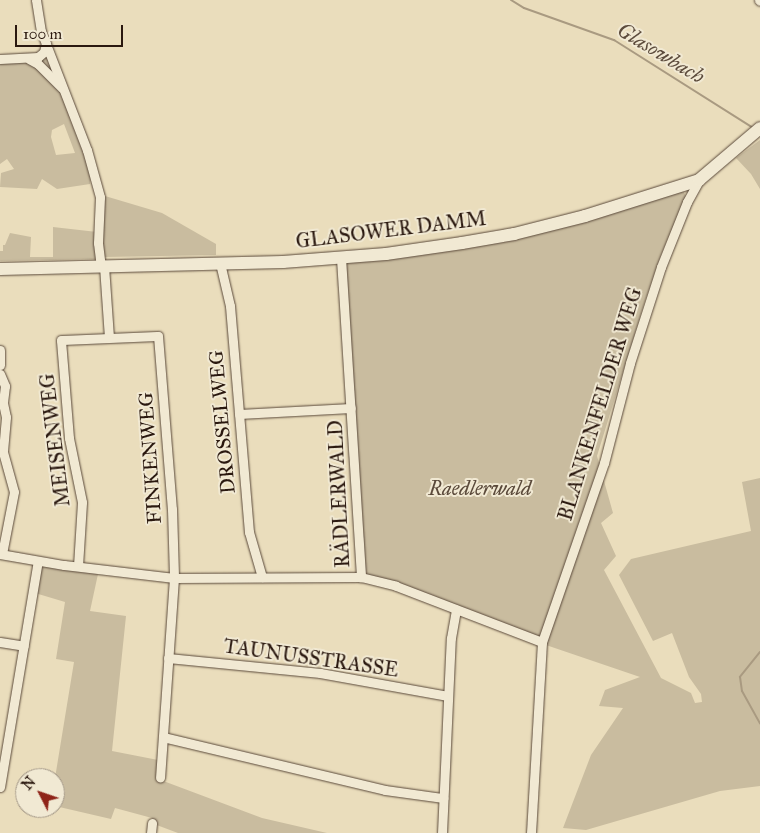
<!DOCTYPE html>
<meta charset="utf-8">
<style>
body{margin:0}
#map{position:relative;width:760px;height:833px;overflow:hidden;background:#eaddbc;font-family:"IM FELL Great Primer",serif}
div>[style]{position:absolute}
.green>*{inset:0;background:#c9bc9f}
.stream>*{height:2px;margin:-1px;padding:0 1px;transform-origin:1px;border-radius:1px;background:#a99a81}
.roads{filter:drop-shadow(0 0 1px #5a493a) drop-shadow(0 0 1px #5a493a)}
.street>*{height:9px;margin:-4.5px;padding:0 4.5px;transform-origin:4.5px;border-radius:4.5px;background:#f1e9d3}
.secondary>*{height:12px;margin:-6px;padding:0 6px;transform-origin:6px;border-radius:6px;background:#f1e9d3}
span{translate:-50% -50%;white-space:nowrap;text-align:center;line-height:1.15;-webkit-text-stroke:4px #f1e9d3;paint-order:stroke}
.street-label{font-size:20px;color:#2a180f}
.park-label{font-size:20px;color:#5a493a;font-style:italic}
.water-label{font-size:21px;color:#5d4c3d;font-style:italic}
.north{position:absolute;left:15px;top:768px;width:50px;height:50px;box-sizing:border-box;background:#f1e9d3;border:1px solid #a19585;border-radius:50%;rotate:311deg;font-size:14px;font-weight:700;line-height:20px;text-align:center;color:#2a180f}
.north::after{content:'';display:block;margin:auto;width:18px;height:22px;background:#8f2418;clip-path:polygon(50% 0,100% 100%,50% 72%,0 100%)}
.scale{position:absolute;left:15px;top:25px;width:108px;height:22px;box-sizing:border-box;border:2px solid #2a180f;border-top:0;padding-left:6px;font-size:15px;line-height:18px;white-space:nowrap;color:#2a180f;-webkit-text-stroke:4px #f1e9d3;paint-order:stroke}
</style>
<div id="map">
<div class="green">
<div style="clip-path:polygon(evenodd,43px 55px,47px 57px,91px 174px,90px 184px,57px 189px,42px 179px,37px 189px,0 187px,1px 173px,14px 169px,7px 159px,0 164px,0 61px,43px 55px,64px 124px,75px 153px,56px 155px,51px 137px,52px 130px,64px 124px)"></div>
<div style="clip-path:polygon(760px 140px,760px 189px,751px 174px,736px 158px)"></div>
<div style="clip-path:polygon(683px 191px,686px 196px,661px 255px,644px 304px,597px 456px,613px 513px,601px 523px,616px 556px,604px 570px,661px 678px,691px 693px,695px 703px,702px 702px,701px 694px,689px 677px,672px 633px,653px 641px,619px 575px,631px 559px,751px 531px,742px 482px,760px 478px,760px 786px,720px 791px,586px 830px,563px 828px,591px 755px,623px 708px,599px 706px,605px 690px,640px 677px,543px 644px,363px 574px,346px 261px,383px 257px)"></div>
<div style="clip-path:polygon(105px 196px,162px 213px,216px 244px,216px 255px,104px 257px,100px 243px)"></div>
<div style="clip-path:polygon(53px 227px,97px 232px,98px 259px,0 261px,0 251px,3px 251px,3px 245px,5px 245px,10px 233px,31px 237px,30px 257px,53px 257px)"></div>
<div style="clip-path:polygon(40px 565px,98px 574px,90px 611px,126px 616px,112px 751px,158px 760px,158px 779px,262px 818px,327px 833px,178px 833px,154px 824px,152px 818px,115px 808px,111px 819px,55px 806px,55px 778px,74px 662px,56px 659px,65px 602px,35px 593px)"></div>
</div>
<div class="stream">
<div style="left:511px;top:0;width:15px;rotate:32deg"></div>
<div style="left:524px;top:8px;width:96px;rotate:19.6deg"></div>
<div style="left:614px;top:40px;width:165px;rotate:32.3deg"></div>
<div style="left:760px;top:652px;width:32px;rotate:129deg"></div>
<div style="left:740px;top:677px;width:14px;rotate:82deg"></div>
<div style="left:742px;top:691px;width:37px;rotate:61deg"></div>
</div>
<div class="roads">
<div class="street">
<div style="left:36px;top:0;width:31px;rotate:81deg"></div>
<div style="left:41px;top:31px;width:128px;rotate:68.9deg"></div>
<div style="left:87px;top:150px;width:49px;rotate:74.5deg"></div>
<div style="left:100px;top:197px;width:46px;rotate:92.5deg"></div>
<div style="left:98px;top:243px;width:24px;rotate:83deg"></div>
<div style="left:759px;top:0;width:1px;rotate:45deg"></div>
<div style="left:0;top:59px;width:38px;rotate:-3deg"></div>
<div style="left:38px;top:57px;width:8px;rotate:-40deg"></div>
<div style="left:44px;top:52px;width:9px;rotate:-77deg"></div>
<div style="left:29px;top:59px;width:10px;rotate:29deg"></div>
<div style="left:38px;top:64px;width:34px;rotate:45deg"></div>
<div style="left:341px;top:258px;width:320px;rotate:86.4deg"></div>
<div style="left:220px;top:263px;width:44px;rotate:76.9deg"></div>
<div style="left:230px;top:306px;width:227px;rotate:85.2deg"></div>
<div style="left:249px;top:532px;width:47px;rotate:73.9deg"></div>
<div style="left:104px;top:266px;width:71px;rotate:86deg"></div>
<div style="left:0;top:350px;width:15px;rotate:90deg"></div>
<div style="left:0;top:374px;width:13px;rotate:67deg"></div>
<div style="left:5px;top:386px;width:17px;rotate:97deg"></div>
<div style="left:3px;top:403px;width:14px;rotate:78deg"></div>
<div style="left:6px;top:417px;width:35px;rotate:95deg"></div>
<div style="left:3px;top:452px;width:41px;rotate:74.6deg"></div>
<div style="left:14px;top:492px;width:63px;rotate:101deg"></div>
<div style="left:239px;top:414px;width:112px;rotate:-3.1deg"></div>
<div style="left:0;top:554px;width:65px;rotate:9.8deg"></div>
<div style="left:64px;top:565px;width:111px;rotate:6.7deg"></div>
<div style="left:174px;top:578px;width:187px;rotate:-0.3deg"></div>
<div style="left:361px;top:577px;width:36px;rotate:14deg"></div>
<div style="left:396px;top:586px;width:156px;rotate:21deg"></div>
<div style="left:78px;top:566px;width:64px;rotate:-86.4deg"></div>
<div style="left:82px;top:502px;width:65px;rotate:-101.5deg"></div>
<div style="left:69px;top:438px;width:98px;rotate:-94.7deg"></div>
<div style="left:61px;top:340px;width:97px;rotate:-2.4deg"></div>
<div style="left:158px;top:336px;width:174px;rotate:85.4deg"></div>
<div style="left:172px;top:509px;width:69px;rotate:88.3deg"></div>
<div style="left:174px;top:578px;width:200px;rotate:94deg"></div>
<div style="left:0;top:642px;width:24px;rotate:9deg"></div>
<div style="left:168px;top:658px;width:153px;rotate:5.6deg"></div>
<div style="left:320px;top:673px;width:130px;rotate:10.2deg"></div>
<div style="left:163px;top:737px;width:228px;rotate:13.4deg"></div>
<div style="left:385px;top:790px;width:59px;rotate:7.9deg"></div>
<div style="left:0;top:787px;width:229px;rotate:-80.5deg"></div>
<div style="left:151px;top:833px;width:10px;rotate:-84deg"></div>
<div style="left:442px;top:833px;width:195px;rotate:-87.4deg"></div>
<div style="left:451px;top:638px;width:29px;rotate:-80deg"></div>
<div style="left:531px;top:833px;width:191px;rotate:-86.7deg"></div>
<div style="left:542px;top:642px;width:189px;rotate:-70.9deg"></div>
<div style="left:604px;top:463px;width:103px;rotate:-75.4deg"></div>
<div style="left:630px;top:363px;width:101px;rotate:-72.1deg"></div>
<div style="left:661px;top:267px;width:70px;rotate:-68.2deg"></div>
<div style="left:687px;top:202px;width:25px;rotate:-61deg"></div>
</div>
<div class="secondary">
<div style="left:0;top:269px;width:283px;rotate:-1.4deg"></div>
<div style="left:283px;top:262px;width:103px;rotate:-4.4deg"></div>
<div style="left:386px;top:254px;width:77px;rotate:-8.2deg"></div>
<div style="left:462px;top:243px;width:53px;rotate:-9.8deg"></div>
<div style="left:514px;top:234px;width:73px;rotate:-14.2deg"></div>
<div style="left:585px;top:216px;width:120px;rotate:-17.5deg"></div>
<div style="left:699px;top:180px;width:80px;rotate:-40.4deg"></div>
</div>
</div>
<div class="street-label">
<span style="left:391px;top:230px;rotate:-7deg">GLASOWER DAMM</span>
<span style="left:600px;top:404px;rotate:-73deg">BLANKENFELDER WEG</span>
<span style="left:222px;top:422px;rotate:-95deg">DROSSELWEG</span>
<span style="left:55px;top:440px;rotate:-97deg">MEISENWEG</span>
<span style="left:150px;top:458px;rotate:-94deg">FINKENWEG</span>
<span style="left:339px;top:494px;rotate:-93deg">RÄDLERWALD</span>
<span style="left:311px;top:658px;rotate:8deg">TAUNUSSTRASSE</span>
</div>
<div class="park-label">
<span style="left:480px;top:488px">Raedlerwald</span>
</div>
<div class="water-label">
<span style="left:661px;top:53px;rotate:31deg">Glasowbach</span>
</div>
<div class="north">N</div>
<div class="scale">100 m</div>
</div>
